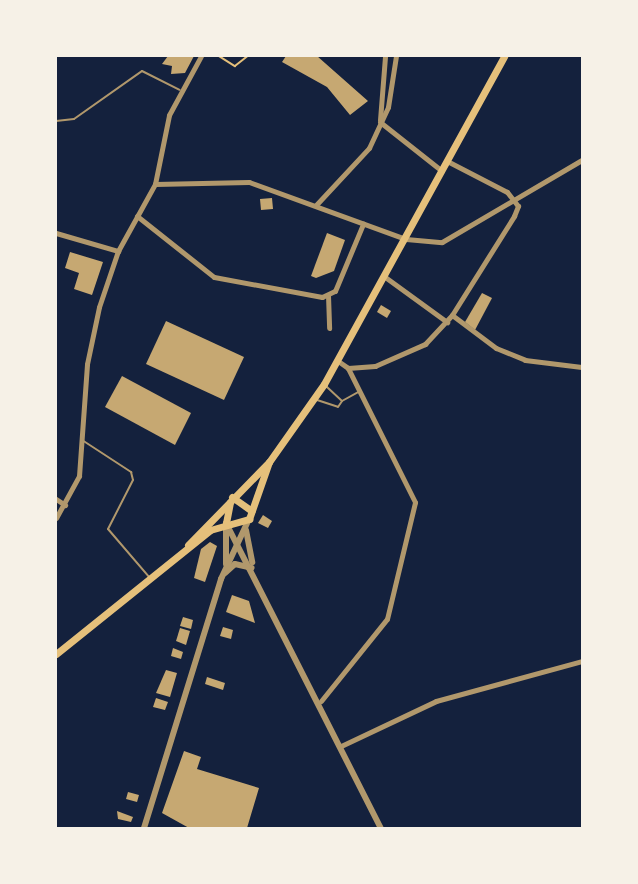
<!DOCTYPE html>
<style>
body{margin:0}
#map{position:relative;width:638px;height:884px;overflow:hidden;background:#14213d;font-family:"Varela Round",sans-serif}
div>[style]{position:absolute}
.building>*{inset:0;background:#c6a872}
.path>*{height:1.5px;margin:-0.75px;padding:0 0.75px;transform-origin:0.75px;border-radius:0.75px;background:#e5c07b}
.service>*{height:2px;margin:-1px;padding:0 1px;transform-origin:1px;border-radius:1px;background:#b1986c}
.minor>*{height:5px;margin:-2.5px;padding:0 2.5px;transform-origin:2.5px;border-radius:2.5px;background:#b1986c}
.tertiary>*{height:6px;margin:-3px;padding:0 3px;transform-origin:3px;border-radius:3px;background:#b1986c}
.secondary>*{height:7px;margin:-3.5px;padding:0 3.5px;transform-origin:3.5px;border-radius:3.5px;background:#e5c07b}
span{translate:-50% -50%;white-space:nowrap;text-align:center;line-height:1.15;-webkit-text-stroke:6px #f6f1e7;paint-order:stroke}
.frame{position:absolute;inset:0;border:57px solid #f6f1e7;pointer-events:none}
</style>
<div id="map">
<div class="building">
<div style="clip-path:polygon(168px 56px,194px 56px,185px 73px,171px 74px,172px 66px,162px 64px)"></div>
<div style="clip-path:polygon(286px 56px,317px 56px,368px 101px,350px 115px,327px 87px,282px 62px)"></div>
<div style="clip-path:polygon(272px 198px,273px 209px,261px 210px,260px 199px)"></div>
<div style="clip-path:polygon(327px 233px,345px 240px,334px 271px,316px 278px,311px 276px)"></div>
<div style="clip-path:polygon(70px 252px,103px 262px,92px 295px,74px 289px,79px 273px,65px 268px)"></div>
<div style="clip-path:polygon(482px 293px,492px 298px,475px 330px,465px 322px)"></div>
<div style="clip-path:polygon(381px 305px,391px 311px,387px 318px,377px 312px)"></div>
<div style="clip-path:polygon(166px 321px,244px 357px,224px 400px,146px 364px)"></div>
<div style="clip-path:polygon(122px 376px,191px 413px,175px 445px,105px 407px)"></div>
<div style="clip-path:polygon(263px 515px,272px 521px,268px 528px,258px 523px)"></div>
<div style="clip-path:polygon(210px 542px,217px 546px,205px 582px,194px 578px,201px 549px)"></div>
<div style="clip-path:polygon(232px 595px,249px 601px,255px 623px,226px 612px)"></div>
<div style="clip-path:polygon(183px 617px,193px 620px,191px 629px,180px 626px)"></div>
<div style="clip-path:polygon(223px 627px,233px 630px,231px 639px,220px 636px)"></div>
<div style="clip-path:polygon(180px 628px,190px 631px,186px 645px,176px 641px)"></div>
<div style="clip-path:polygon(173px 648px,183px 652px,181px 659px,171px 656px)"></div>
<div style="clip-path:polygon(166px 670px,177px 673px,170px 697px,156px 693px)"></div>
<div style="clip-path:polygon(207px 677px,225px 683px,223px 690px,205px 684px)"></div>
<div style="clip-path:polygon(156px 698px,168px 702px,165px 710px,153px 707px)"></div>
<div style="clip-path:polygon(184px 751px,201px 757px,197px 769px,259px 788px,247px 828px,189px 828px,162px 813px)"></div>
<div style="clip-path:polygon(128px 792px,139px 795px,137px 802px,126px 799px)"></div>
<div style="clip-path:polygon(117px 811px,133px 817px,131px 822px,118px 819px)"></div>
</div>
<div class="path">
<div style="left:219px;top:56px;width:19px;rotate:32deg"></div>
<div style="left:235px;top:66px;width:16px;rotate:-38deg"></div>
</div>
<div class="service">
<div style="left:56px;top:121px;width:18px;rotate:-6deg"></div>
<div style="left:74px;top:119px;width:83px;rotate:-35.2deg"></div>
<div style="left:142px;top:71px;width:42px;rotate:26.6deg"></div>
<div style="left:314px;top:399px;width:25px;rotate:18deg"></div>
<div style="left:338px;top:407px;width:7px;rotate:-56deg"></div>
<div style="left:342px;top:401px;width:22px;rotate:-137deg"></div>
<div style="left:342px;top:401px;width:21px;rotate:-29deg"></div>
<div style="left:82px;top:440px;width:59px;rotate:33.1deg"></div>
<div style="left:131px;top:472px;width:8px;rotate:76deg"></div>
<div style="left:133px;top:480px;width:55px;rotate:117deg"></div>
<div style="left:108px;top:529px;width:65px;rotate:49.4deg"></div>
</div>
<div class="minor">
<div style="left:380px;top:120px;width:64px;rotate:-85.5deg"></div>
<div style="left:380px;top:122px;width:79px;rotate:38.3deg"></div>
<div style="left:155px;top:184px;width:94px;rotate:-1.2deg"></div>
<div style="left:249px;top:182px;width:167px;rotate:20deg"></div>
<div style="left:406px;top:239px;width:36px;rotate:5deg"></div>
<div style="left:442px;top:242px;width:162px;rotate:-30.4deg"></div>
<div style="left:155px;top:184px;width:70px;rotate:-78.5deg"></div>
<div style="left:169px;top:115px;width:67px;rotate:-61.5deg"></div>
<div style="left:316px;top:205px;width:78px;rotate:-47.1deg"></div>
<div style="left:369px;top:148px;width:45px;rotate:-65.1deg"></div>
<div style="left:388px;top:107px;width:52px;rotate:-81.1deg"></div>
<div style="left:137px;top:216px;width:98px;rotate:38.4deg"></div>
<div style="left:214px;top:277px;width:110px;rotate:10.5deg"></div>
<div style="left:322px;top:297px;width:14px;rotate:-25deg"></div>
<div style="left:335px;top:291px;width:73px;rotate:-67.3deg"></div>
<div style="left:56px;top:233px;width:65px;rotate:16.2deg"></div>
<div style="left:385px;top:277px;width:77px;rotate:36deg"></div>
<div style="left:328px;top:295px;width:33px;rotate:88deg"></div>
<div style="left:452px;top:315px;width:55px;rotate:36.9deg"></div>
<div style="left:496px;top:348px;width:31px;rotate:22deg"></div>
<div style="left:525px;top:360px;width:57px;rotate:7deg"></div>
<div style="left:338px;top:361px;width:12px;rotate:35deg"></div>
<div style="left:348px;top:368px;width:27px;rotate:-4deg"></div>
<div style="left:375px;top:366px;width:55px;rotate:-23.7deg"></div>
<div style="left:425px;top:344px;width:40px;rotate:-47deg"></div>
<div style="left:452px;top:315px;width:117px;rotate:-57.9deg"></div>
<div style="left:514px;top:216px;width:11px;rotate:-68deg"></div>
<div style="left:518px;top:206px;width:18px;rotate:-128deg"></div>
<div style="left:507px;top:192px;width:68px;rotate:-152.7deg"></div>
<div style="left:56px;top:499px;width:11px;rotate:34deg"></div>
<div style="left:56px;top:518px;width:48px;rotate:-61.3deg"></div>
<div style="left:79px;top:476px;width:112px;rotate:-85.9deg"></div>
<div style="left:87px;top:364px;width:58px;rotate:-78.1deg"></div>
<div style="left:99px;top:307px;width:59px;rotate:-71.3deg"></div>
<div style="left:118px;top:251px;width:77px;rotate:-61.1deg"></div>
<div style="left:321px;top:701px;width:105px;rotate:-51.2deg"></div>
<div style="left:387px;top:619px;width:120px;rotate:-76.5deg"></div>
<div style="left:415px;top:502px;width:150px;rotate:-116.6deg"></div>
<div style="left:341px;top:746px;width:105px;rotate:-25.3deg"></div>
<div style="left:436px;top:701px;width:151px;rotate:-15.3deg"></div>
</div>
<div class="tertiary">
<div style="left:226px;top:523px;width:342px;rotate:63.1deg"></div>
<div style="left:246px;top:530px;width:33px;rotate:79deg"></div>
<div style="left:226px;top:564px;width:34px;rotate:-90deg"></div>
<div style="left:225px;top:573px;width:13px;rotate:-42deg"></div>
<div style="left:235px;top:564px;width:17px;rotate:13deg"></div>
<div style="left:144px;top:828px;width:261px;rotate:-72.8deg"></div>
<div style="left:221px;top:579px;width:66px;rotate:-65deg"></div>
</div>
<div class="secondary">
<div style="left:232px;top:497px;width:24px;rotate:35deg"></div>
<div style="left:226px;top:523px;width:21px;rotate:-79deg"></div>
<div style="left:188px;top:545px;width:116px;rotate:-45.7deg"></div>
<div style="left:269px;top:462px;width:95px;rotate:-54.8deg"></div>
<div style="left:324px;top:384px;width:374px;rotate:-61.2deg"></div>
<div style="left:56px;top:654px;width:198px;rotate:-38.8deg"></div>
<div style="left:210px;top:530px;width:41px;rotate:-15.8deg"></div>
<div style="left:249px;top:519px;width:60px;rotate:-70.7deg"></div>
</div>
<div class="frame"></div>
</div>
